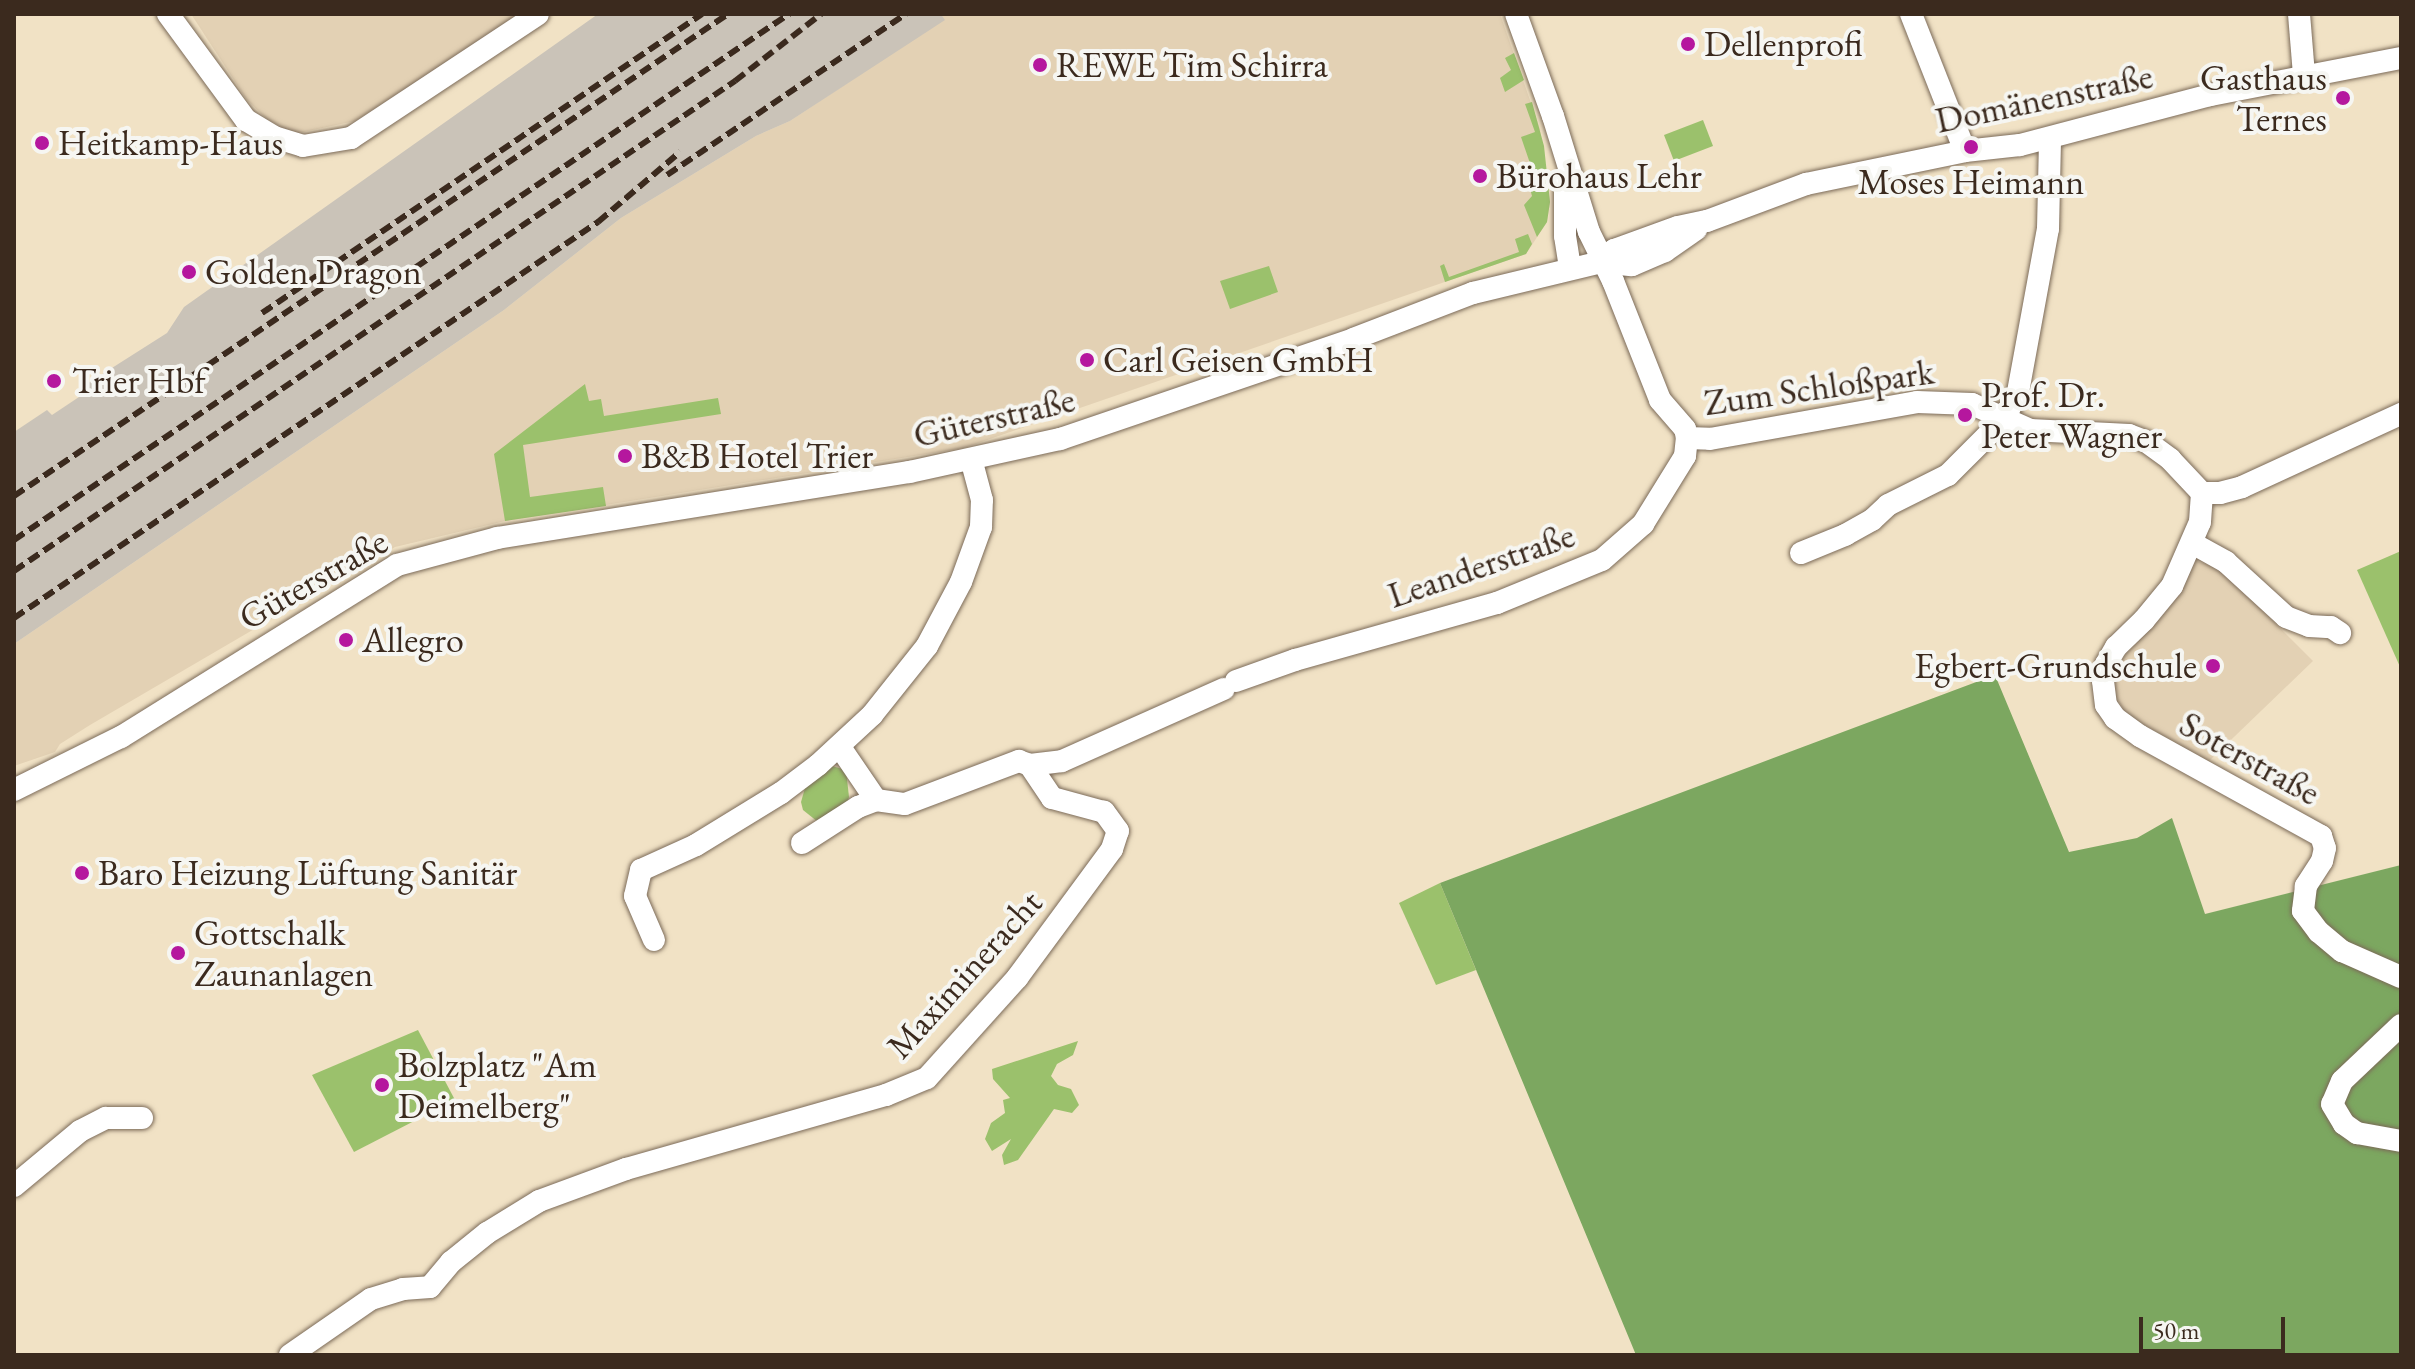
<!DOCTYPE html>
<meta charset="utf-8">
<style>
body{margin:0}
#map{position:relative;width:2415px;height:1369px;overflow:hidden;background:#f1e2c5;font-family:"EB Garamond",serif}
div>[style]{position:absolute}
.built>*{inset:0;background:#e3d1b4}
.industrial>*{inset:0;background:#cac3b8}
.green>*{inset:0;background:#9bc16c}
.forest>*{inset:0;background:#7ca760}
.roads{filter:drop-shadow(0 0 2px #7b6a58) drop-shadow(0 0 2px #7b6a58)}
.minor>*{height:22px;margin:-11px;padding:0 11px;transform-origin:11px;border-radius:11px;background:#fff}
.rail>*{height:6px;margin-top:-3px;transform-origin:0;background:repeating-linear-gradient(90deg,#3b2a1e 0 12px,transparent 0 18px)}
.dots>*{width:22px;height:22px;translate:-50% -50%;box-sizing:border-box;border:4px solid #f6f6f2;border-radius:50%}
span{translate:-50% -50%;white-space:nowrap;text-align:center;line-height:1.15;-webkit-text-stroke:8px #f6f6f2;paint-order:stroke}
.poi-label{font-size:36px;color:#3b2a1e}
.left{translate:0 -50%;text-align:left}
.right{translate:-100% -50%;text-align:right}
.street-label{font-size:36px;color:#3b2a1e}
.frame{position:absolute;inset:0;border:16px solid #3b2a1e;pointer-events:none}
.scale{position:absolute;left:2139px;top:1317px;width:146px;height:36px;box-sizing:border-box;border:4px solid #3b2a1e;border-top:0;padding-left:10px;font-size:24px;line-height:28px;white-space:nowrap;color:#3b2a1e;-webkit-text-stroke:6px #f6f6f2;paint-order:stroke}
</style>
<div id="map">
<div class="built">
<div style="clip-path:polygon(191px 14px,521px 14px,355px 121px,294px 134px,267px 119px,247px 100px)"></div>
<div style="clip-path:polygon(941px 14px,1500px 14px,1540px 129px,1550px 202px,1547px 222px,1526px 254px,964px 448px,505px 521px,395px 547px,90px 725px,60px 744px,55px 752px,14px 766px,14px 644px,504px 310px,621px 218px,756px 136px,790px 121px,944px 19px)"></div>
<div style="clip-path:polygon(2196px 561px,2221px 569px,2313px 661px,2208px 762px,2126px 714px,2114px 693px,2113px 681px,2121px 660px,2178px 593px)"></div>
</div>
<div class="industrial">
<div style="clip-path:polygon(598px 14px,941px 14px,945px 20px,790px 121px,756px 136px,621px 218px,504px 310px,14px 644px,14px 432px,47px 410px,52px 415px,85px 393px,82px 387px,167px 333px,184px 307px)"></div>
</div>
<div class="green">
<div style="clip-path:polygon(1514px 53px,1524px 80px,1505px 92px,1500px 78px,1511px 70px,1505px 58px)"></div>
<div style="clip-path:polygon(1532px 102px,1544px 146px,1550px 202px,1547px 222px,1537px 237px,1524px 205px,1532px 196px,1528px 181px,1535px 178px,1521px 137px,1535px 132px,1525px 104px)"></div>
<div style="clip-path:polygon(1703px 120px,1713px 146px,1674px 161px,1664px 135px)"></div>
<div style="clip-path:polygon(1528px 234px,1532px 244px,1526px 254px,1445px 282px,1440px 266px,1444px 264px,1449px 277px,1519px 252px,1515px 239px)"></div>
<div style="clip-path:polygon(1269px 266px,1278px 292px,1230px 309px,1220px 281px)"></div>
<div style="clip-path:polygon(585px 384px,589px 401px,601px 399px,604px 416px,718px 398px,721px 414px,523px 445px,530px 497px,603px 487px,606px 506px,505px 521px,494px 454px)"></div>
<div style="clip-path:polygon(2401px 551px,2401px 669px,2357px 570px)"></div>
<div style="clip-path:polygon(832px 766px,846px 770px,849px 797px,846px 808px,818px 822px,803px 810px,801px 802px,805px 788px)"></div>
<div style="clip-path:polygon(1440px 883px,1476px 970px,1436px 985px,1399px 903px)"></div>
<div style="clip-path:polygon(418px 1030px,455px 1100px,354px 1152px,312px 1075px)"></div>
<div style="clip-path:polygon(1078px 1041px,1073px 1055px,1057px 1064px,1051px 1076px,1058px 1085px,1071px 1089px,1079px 1105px,1072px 1113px,1054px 1109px,1018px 1160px,1004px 1165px,1002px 1155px,1011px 1139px,992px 1151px,985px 1139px,991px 1123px,1005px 1113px,1003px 1100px,1010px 1098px,993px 1079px,992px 1069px)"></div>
</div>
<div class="forest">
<div style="clip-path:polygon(1995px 675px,2069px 852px,2137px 838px,2172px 818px,2205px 914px,2401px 865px,2401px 1355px,1636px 1355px,1440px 883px)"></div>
</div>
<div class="roads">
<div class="minor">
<div style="left:168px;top:14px;width:132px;rotate:53.7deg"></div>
<div style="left:246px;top:120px;width:33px;rotate:31deg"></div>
<div style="left:274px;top:137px;width:30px;rotate:17deg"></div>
<div style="left:303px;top:146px;width:49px;rotate:-9.5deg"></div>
<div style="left:351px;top:138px;width:224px;rotate:-33.5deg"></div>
<div style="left:1516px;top:14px;width:109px;rotate:70.1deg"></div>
<div style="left:1553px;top:116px;width:121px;rotate:72.8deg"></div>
<div style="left:1589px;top:232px;width:55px;rotate:63.9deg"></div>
<div style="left:1613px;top:281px;width:128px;rotate:68.4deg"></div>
<div style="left:1660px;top:400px;width:38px;rotate:49deg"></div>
<div style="left:1685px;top:429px;width:9px;rotate:77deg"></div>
<div style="left:1687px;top:438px;width:23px;rotate:2deg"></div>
<div style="left:1710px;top:439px;width:210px;rotate:-10.1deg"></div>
<div style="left:1917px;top:402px;width:55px;rotate:2.1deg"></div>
<div style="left:1972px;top:404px;width:64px;rotate:24.1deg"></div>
<div style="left:2030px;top:430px;width:99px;rotate:2.9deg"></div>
<div style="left:2129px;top:435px;width:19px;rotate:21deg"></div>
<div style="left:2147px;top:442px;width:29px;rotate:36deg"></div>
<div style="left:2170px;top:459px;width:47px;rotate:46.7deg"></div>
<div style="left:2202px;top:493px;width:18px"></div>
<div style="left:2220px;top:493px;width:23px;rotate:-15deg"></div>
<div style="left:2242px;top:487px;width:175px;rotate:-24.7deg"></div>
<div style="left:1911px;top:14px;width:147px;rotate:68.5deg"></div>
<div style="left:2299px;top:14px;width:61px;rotate:85.3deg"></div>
<div style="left:1565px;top:182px;width:54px;rotate:90deg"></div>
<div style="left:1565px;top:236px;width:33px;rotate:81deg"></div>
<div style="left:1601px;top:262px;width:18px;rotate:-43deg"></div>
<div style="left:1614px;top:250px;width:68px;rotate:-19.8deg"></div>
<div style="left:1678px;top:227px;width:30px;rotate:-12deg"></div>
<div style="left:1707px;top:221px;width:106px;rotate:-20.5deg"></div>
<div style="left:1806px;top:184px;width:162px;rotate:-11.7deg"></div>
<div style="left:1965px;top:151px;width:55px;rotate:-6.2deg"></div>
<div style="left:2020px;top:145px;width:196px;rotate:-14.7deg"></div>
<div style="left:2210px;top:95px;width:195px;rotate:-11deg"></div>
<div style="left:1601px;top:262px;width:31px;rotate:6deg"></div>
<div style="left:1632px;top:265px;width:36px;rotate:-23deg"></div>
<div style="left:1665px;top:251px;width:38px;rotate:-35deg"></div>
<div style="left:2202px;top:493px;width:29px;rotate:94deg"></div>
<div style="left:2200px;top:522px;width:70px;rotate:113.6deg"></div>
<div style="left:2172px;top:586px;width:44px;rotate:129.5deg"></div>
<div style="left:2144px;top:620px;width:39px;rotate:136deg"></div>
<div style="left:2116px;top:647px;width:20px;rotate:120deg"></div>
<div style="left:2106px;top:664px;width:17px;rotate:100deg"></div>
<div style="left:2103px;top:681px;width:24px;rotate:83deg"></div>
<div style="left:2106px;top:705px;width:16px;rotate:55deg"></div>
<div style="left:2115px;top:718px;width:31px;rotate:36deg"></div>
<div style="left:2140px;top:736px;width:207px;rotate:28.9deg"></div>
<div style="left:2321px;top:836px;width:13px;rotate:72deg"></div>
<div style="left:2325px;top:848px;width:13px;rotate:103deg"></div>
<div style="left:2322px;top:861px;width:30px;rotate:123deg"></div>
<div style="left:2306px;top:886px;width:25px;rotate:97deg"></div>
<div style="left:2303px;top:911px;width:26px;rotate:53deg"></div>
<div style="left:2319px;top:932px;width:30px;rotate:40deg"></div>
<div style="left:2342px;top:951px;width:64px;rotate:23.8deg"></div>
<div style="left:2192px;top:543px;width:39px;rotate:29deg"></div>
<div style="left:2226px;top:562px;width:81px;rotate:42.5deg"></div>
<div style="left:2286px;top:617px;width:25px;rotate:21deg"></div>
<div style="left:2309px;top:626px;width:22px;rotate:3deg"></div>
<div style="left:2331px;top:627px;width:11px;rotate:34deg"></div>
<div style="left:1801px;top:553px;width:48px;rotate:-22.2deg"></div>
<div style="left:1845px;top:535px;width:31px;rotate:-29deg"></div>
<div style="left:1872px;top:520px;width:22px;rotate:-43deg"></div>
<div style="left:1888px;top:505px;width:67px;rotate:-26.6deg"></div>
<div style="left:1948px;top:475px;width:79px;rotate:-45deg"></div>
<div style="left:2004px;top:419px;width:30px;rotate:-63deg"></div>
<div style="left:2018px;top:392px;width:166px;rotate:-79.6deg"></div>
<div style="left:2048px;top:229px;width:91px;rotate:-88.7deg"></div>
<div style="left:1236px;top:681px;width:63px;rotate:-19.6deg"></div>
<div style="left:1295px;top:660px;width:210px;rotate:-15.8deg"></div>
<div style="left:1497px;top:603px;width:113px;rotate:-22.3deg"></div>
<div style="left:1602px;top:560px;width:55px;rotate:-41.3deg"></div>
<div style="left:1643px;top:524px;width:80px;rotate:-58.3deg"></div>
<div style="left:1685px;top:456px;width:18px;rotate:-84deg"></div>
<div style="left:14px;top:790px;width:119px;rotate:-26.4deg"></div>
<div style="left:121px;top:737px;width:325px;rotate:-31.9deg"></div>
<div style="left:397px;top:565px;width:104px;rotate:-15.1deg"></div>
<div style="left:497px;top:538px;width:418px;rotate:-9.1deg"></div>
<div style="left:910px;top:472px;width:154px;rotate:-12.4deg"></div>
<div style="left:1060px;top:439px;width:310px;rotate:-18.8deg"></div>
<div style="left:1353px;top:339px;width:129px;rotate:-21deg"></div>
<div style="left:1473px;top:293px;width:132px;rotate:-13.6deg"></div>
<div style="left:876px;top:800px;width:29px;rotate:8deg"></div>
<div style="left:905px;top:804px;width:122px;rotate:-20.7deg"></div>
<div style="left:1019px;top:761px;width:12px;rotate:20deg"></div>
<div style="left:1030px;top:765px;width:32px;rotate:-7deg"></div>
<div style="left:1062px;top:761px;width:177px;rotate:-24deg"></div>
<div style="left:802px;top:843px;width:67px;rotate:-32.7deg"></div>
<div style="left:858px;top:807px;width:19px;rotate:-21deg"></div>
<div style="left:876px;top:800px;width:64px;rotate:-124.2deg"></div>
<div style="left:654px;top:940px;width:48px;rotate:-113.4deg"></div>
<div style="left:635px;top:896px;width:27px;rotate:-77deg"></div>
<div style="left:641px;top:870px;width:60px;rotate:-24.4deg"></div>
<div style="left:696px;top:845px;width:100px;rotate:-31.5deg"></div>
<div style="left:781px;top:793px;width:46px;rotate:-37.1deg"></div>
<div style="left:818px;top:765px;width:74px;rotate:-42.8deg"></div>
<div style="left:872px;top:715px;width:88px;rotate:-51.4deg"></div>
<div style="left:927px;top:646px;width:72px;rotate:-62deg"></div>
<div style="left:961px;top:582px;width:59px;rotate:-70deg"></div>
<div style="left:981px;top:527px;width:27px;rotate:-88deg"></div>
<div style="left:982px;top:500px;width:42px;rotate:-105deg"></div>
<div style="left:2401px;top:1025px;width:81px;rotate:136.5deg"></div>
<div style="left:2342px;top:1081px;width:25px;rotate:113deg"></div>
<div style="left:2332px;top:1104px;width:23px;rotate:59deg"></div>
<div style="left:2344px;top:1124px;width:16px;rotate:35deg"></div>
<div style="left:2357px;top:1133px;width:45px;rotate:10.3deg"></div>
<div style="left:14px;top:1186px;width:86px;rotate:-39.8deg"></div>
<div style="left:80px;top:1131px;width:29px;rotate:-27deg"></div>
<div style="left:106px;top:1118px;width:36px"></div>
<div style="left:290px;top:1355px;width:98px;rotate:-34.7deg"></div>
<div style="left:371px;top:1299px;width:34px;rotate:-17deg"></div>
<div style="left:403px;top:1289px;width:27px;rotate:-4deg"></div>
<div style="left:430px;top:1287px;width:33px;rotate:-50deg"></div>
<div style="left:451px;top:1262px;width:46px;rotate:-38.9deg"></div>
<div style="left:487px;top:1233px;width:61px;rotate:-31.6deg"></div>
<div style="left:539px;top:1201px;width:93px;rotate:-20.2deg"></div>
<div style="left:626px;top:1169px;width:270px;rotate:-15.9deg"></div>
<div style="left:886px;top:1095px;width:44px;rotate:-22.5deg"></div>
<div style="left:927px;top:1078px;width:135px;rotate:-48deg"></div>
<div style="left:1017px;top:978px;width:160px;rotate:-53.6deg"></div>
<div style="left:1112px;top:849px;width:19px;rotate:-72deg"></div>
<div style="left:1118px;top:831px;width:24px;rotate:-126deg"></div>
<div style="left:1104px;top:812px;width:54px;rotate:-164.9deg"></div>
<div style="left:1052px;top:798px;width:40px;rotate:-124deg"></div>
</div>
</div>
<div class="rail">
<div style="left:667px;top:175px;width:288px;rotate:-34deg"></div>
<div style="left:262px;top:313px;width:532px;rotate:-34.2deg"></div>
<div style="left:14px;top:496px;width:861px;rotate:-34.02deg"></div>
<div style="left:14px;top:540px;width:937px;rotate:-34.17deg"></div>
<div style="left:14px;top:571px;width:872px;rotate:-34.2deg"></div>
<div style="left:735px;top:81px;width:109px;rotate:-37.9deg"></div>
<div style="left:14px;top:618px;width:706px;rotate:-34.14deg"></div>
<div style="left:598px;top:222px;width:108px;rotate:-40.5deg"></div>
</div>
<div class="dots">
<div style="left:1688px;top:44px;background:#b5179e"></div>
<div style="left:1040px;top:65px;background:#b5179e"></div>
<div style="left:2343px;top:98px;background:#b5179e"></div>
<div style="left:42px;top:143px;background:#b5179e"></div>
<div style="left:1971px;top:147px;background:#b5179e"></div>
<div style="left:1480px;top:176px;background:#b5179e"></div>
<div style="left:189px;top:272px;background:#b5179e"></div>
<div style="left:1087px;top:360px;background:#b5179e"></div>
<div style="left:54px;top:381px;background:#b5179e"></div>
<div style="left:1965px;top:415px;background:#b5179e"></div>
<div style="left:625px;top:456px;background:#b5179e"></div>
<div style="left:346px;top:640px;background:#b5179e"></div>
<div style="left:2213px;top:666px;background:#b5179e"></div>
<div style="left:82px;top:873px;background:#b5179e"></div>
<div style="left:178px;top:953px;background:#b5179e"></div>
<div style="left:382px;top:1085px;background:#b5179e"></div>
</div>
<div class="poi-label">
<span class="left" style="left:1704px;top:44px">Dellenprofi</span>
<span class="left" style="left:1056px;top:65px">REWE Tim Schirra</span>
<span class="right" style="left:2327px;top:98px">Gasthaus<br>Ternes</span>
<span class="left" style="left:58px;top:143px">Heitkamp-Haus</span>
<span class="left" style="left:1496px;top:176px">Bürohaus Lehr</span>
<span style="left:1971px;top:182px">Moses Heimann</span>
<span class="left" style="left:205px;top:272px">Golden Dragon</span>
<span class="left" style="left:1103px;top:360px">Carl Geisen GmbH</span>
<span class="left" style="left:72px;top:381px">Trier Hbf</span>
<span class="left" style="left:1981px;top:415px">Prof. Dr.<br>Peter Wagner</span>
<span class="left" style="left:641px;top:456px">B&amp;B Hotel Trier</span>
<span class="left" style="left:362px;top:640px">Allegro</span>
<span class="right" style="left:2197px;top:666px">Egbert-Grundschule</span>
<span class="left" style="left:98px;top:873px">Baro Heizung Lüftung Sanitär</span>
<span class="left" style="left:194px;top:953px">Gottschalk<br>Zaunanlagen</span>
<span class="left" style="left:398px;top:1085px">Bolzplatz "Am<br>Deimelberg"</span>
</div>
<div class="street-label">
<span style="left:2044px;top:98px;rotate:-12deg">Domänenstraße</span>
<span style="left:1819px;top:387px;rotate:-8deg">Zum Schloßpark</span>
<span style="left:994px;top:417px;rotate:-13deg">Güterstraße</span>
<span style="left:1481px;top:565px;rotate:-19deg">Leanderstraße</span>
<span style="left:313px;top:579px;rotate:-30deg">Güterstraße</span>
<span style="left:2250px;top:758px;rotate:29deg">Soterstraße</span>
<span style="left:964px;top:974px;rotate:-48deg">Maximineracht</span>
</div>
<div class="frame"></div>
<div class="scale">50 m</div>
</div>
